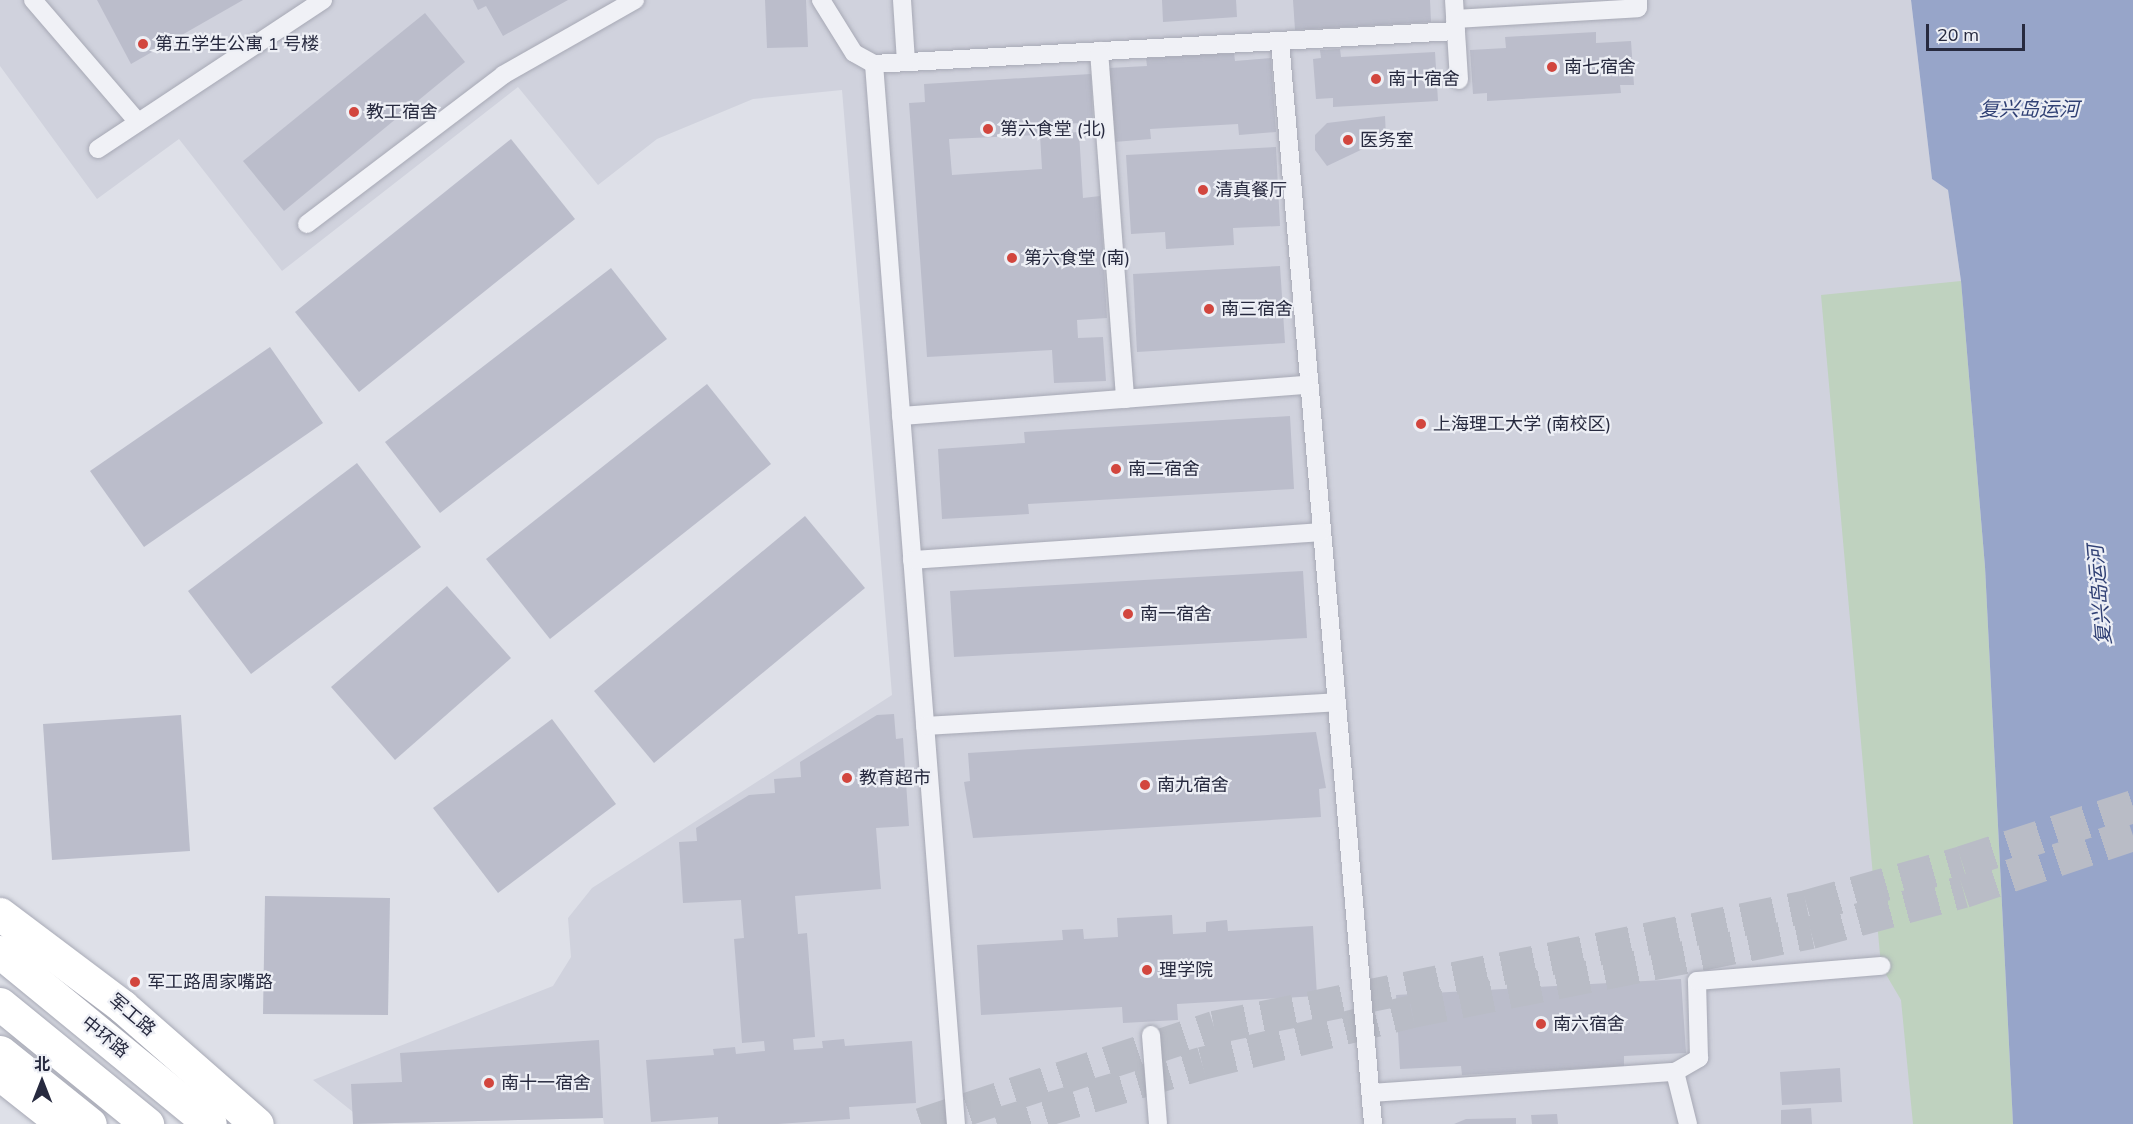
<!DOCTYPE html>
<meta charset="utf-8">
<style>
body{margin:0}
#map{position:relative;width:2133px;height:1124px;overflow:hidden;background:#dee0e8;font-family:Mulish,"Noto Sans SC",sans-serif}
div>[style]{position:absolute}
.built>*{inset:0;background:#d0d2dd}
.green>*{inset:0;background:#bfd2bf}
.water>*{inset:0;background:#97a5c9}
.building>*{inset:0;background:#bbbdcb}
.primary-tunnel>*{height:33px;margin-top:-16.5px;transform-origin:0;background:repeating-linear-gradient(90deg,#b9bcc6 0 33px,transparent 0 49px)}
.roads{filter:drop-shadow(0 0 2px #a7a9b5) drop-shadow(0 0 2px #a7a9b5)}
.service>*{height:18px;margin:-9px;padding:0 9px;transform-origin:9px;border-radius:9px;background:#f0f1f6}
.primary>*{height:33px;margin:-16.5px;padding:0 16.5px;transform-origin:16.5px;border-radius:16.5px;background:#fff}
.trunk>*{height:33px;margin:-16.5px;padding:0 16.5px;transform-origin:16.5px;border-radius:16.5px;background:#fff}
.dots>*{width:16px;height:16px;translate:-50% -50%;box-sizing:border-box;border:3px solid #edeff5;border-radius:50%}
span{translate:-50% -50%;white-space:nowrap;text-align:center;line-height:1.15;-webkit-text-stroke:4.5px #edeff5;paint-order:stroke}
.poi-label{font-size:18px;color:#272a3f}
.left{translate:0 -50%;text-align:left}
.street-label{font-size:18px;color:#272a3f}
.water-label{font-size:20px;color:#304074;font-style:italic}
.north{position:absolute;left:12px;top:1052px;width:60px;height:60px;-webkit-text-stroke:4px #edeff5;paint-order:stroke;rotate:0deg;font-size:16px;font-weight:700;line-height:24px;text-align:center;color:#272a3f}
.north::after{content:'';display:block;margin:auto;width:21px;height:27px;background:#272a3f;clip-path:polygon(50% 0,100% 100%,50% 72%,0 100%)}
.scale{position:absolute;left:1926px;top:24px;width:99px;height:27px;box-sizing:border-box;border:3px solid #272a3f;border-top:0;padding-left:8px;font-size:18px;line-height:21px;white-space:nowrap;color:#272a3f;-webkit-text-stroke:4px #edeff5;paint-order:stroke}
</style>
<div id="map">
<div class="built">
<div style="clip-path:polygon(0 0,1911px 0,1932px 179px,1948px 190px,1961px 281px,2013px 1124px,604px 1124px,603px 1118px,353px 1124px,353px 1112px,313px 1080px,553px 986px,571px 957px,568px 918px,592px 888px,892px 695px,842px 90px,753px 99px,657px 139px,598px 185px,518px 87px,282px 271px,179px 139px,97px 199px,0 66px)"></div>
</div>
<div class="green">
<div style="clip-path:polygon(1961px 281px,1985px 567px,2013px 1124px,1913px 1124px,1901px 1000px,1881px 966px,1821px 295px)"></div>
</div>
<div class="water">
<div style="clip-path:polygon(1911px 0,2133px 0,2133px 1124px,2013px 1124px,1985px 567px,1961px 281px,1948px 190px,1932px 179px)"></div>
</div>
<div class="building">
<div style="clip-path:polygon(97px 0,243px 0,131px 64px)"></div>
<div style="clip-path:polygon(473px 0,568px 0,503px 36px,486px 6px,478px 10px)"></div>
<div style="clip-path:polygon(765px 0,806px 0,808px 47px,767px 48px)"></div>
<div style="clip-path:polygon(1162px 0,1236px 0,1237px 17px,1163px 22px)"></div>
<div style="clip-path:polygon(1293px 0,1430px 0,1431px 22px,1295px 30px)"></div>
<div style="clip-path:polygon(425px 13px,465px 62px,284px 211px,243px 161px)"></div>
<div style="clip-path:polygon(1596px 32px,1596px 43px,1631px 41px,1634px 85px,1620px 85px,1621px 93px,1487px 101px,1487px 93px,1473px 94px,1470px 50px,1506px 48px,1505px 37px)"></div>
<div style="clip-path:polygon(1340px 49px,1341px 57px,1435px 52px,1438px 101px,1333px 107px,1333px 98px,1316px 99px,1313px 59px,1321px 58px,1320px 50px)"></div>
<div style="clip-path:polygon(1234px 53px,1235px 61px,1271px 58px,1276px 132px,1239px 135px,1238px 124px,1150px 129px,1151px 139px,1114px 142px,1109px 68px,1147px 66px,1146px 58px)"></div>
<div style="clip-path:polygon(evenodd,1091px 74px,1093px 122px,1066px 124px,1066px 133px,1079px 132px,1083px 198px,1100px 196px,1107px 318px,1077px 320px,1078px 338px,1103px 337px,1106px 381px,1054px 383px,1052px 350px,927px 357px,909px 103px,925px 102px,924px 84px,1091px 74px,1040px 135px,1042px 169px,952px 175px,949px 139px,1040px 135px)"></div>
<div style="clip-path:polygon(1385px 116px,1386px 138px,1327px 166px,1315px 150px,1315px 135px,1327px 123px)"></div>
<div style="clip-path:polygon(511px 139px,575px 219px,359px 392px,295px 312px)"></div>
<div style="clip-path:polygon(1276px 147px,1280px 226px,1233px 228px,1234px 245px,1166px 249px,1165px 232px,1131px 234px,1126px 155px)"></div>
<div style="clip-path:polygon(1280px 266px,1285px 343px,1137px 352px,1133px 274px)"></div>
<div style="clip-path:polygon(611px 268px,667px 339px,440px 513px,385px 442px)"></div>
<div style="clip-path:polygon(270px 347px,323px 423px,144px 547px,90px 471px)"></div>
<div style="clip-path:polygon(707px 384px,771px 464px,550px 639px,486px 559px)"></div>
<div style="clip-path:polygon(1290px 416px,1294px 489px,1028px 504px,1029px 514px,942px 519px,938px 449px,1025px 443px,1024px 432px)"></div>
<div style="clip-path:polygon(357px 463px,421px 547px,251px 674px,188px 591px)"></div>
<div style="clip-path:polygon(805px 516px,865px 588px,654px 763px,594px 691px)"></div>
<div style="clip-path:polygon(1303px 571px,1307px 638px,954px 657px,950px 591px)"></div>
<div style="clip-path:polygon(447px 586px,511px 658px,395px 760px,331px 687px)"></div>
<div style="clip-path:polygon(894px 714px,896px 739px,903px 738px,909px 826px,876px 828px,881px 889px,795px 896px,798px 934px,807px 933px,815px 1037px,793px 1039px,794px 1050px,823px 1048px,822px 1041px,844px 1039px,845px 1046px,912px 1041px,916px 1103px,849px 1107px,850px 1119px,778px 1124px,718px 1124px,718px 1117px,651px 1122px,646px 1060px,714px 1055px,713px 1049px,735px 1047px,736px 1054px,765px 1051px,764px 1041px,742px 1043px,734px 939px,744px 938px,741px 900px,683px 903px,679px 842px,697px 841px,696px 828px,749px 795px,775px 793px,774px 779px,801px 777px,800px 762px,877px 715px)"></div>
<div style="clip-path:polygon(181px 715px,190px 851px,52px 860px,43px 724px)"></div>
<div style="clip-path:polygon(552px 719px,616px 804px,498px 893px,433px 808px)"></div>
<div style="clip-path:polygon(1316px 732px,1326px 788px,1319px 789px,1321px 817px,973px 838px,964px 782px,970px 781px,968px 753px)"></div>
<div style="clip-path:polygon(265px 896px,390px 898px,388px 1015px,263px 1014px)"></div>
<div style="clip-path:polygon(1172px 915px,1173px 934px,1206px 932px,1206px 922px,1227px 920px,1228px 931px,1313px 926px,1317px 996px,1177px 1004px,1178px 1020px,1123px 1023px,1122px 1007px,981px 1015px,977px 945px,1063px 940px,1062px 930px,1083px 929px,1084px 939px,1118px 937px,1117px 918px)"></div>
<div style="clip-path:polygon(1681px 979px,1686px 1053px,1624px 1056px,1624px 1066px,1462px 1075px,1461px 1066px,1400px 1069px,1396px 995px)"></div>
<div style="clip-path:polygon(599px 1040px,603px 1118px,353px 1124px,351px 1084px,402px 1082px,400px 1053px)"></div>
<div style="clip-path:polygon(1840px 1068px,1842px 1102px,1782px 1105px,1780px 1072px)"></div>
<div style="clip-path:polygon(1811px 1108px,1812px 1124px,1781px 1124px,1781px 1110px)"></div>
<div style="clip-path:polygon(1557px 1114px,1558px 1124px,1532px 1124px,1531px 1115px)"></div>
<div style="clip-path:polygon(1516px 1118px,1516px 1124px,1454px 1124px,1466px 1119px)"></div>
</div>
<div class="primary-tunnel">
<div style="left:921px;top:1124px;width:309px;rotate:-18.3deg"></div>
<div style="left:1214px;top:1027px;width:605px;rotate:-11.53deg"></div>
<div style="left:1807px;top:906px;width:161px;rotate:-15.8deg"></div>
<div style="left:1962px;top:862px;width:180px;rotate:-18.1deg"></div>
<div style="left:997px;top:1124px;width:214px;rotate:-16.6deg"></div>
<div style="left:1202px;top:1063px;width:216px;rotate:-13.9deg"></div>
<div style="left:1412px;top:1011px;width:407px;rotate:-11.2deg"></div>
<div style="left:1811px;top:932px;width:158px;rotate:-15deg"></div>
<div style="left:1964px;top:891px;width:178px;rotate:-18.6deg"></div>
</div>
<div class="roads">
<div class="service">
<div style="left:33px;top:0;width:161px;rotate:49.3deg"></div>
<div style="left:821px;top:0;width:62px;rotate:58.1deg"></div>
<div style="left:854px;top:53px;width:23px;rotate:29deg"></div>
<div style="left:874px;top:64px;width:583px;rotate:-3.25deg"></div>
<div style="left:902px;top:0;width:62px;rotate:86.3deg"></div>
<div style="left:1454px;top:0;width:80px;rotate:86.4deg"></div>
<div style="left:1455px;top:19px;width:183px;rotate:-3.4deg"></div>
<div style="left:1638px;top:8px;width:8px;rotate:-90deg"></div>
<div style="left:1280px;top:41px;width:1087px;rotate:85.09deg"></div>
<div style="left:1099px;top:51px;width:349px;rotate:85.7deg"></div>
<div style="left:874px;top:64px;width:1063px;rotate:85.58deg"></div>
<div style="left:98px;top:149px;width:270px;rotate:-33.5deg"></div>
<div style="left:307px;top:224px;width:246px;rotate:-37.2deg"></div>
<div style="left:503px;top:75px;width:152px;rotate:-29.6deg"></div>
<div style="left:901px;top:416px;width:408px;rotate:-4.4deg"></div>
<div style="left:912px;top:560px;width:410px;rotate:-3.9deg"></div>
<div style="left:925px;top:726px;width:412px;rotate:-3.3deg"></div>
<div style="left:1151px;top:1035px;width:89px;rotate:85.5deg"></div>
<div style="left:1675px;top:1072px;width:28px;rotate:-30deg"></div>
<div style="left:1699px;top:1058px;width:77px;rotate:-91.5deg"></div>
<div style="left:1697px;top:981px;width:185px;rotate:-4.7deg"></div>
<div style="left:1371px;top:1093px;width:305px;rotate:-4deg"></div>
<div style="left:1675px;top:1072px;width:54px;rotate:76deg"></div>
</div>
<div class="primary">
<div style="left:0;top:914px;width:153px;rotate:37deg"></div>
<div style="left:122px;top:1006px;width:179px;rotate:41.2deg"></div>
<div style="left:0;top:1004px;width:190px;rotate:39.2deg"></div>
<div style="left:0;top:1052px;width:115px;rotate:38.7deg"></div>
</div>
<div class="trunk">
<div style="left:0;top:952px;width:271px;rotate:39.3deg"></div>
<div style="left:0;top:1074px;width:80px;rotate:38.4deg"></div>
</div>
</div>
<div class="dots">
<div style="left:143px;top:44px;background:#d2463e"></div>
<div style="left:1552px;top:67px;background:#d2463e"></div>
<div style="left:1376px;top:79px;background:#d2463e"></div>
<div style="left:354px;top:112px;background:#d2463e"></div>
<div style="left:988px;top:129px;background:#d2463e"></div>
<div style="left:1348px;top:140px;background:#d2463e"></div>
<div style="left:1203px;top:190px;background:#d2463e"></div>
<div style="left:1012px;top:258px;background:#d2463e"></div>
<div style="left:1209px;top:309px;background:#d2463e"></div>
<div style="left:1421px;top:424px;background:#d2463e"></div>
<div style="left:1116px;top:469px;background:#d2463e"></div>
<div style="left:1128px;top:614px;background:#d2463e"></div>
<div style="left:847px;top:778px;background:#d2463e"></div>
<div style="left:1145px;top:785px;background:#d2463e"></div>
<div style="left:1147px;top:970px;background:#d2463e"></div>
<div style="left:135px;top:982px;background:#d2463e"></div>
<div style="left:1541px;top:1024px;background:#d2463e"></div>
<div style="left:489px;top:1083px;background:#d2463e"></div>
</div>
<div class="poi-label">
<span class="left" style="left:155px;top:44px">第五学生公寓 1 号楼</span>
<span class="left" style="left:1564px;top:67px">南七宿舍</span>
<span class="left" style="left:1388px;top:79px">南十宿舍</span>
<span class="left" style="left:366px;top:112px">教工宿舍</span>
<span class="left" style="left:1000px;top:129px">第六食堂 (北)</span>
<span class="left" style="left:1360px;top:140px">医务室</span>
<span class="left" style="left:1215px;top:190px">清真餐厅</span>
<span class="left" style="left:1024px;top:258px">第六食堂 (南)</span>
<span class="left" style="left:1221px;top:309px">南三宿舍</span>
<span class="left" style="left:1433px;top:424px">上海理工大学 (南校区)</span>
<span class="left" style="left:1128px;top:469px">南二宿舍</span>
<span class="left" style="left:1140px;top:614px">南一宿舍</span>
<span class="left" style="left:859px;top:778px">教育超市</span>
<span class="left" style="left:1157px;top:785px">南九宿舍</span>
<span class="left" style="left:1159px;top:970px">理学院</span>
<span class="left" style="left:147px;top:982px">军工路周家嘴路</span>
<span class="left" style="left:1553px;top:1024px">南六宿舍</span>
<span class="left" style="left:501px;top:1083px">南十一宿舍</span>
</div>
<div class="street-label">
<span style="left:132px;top:1015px;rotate:40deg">军工路</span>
<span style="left:105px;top:1037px;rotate:39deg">中环路</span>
</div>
<div class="water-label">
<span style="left:2029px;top:108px">复兴岛运河</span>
<span style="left:2099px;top:595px;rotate:-95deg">复兴岛运河</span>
</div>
<div class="north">北</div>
<div class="scale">20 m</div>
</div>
